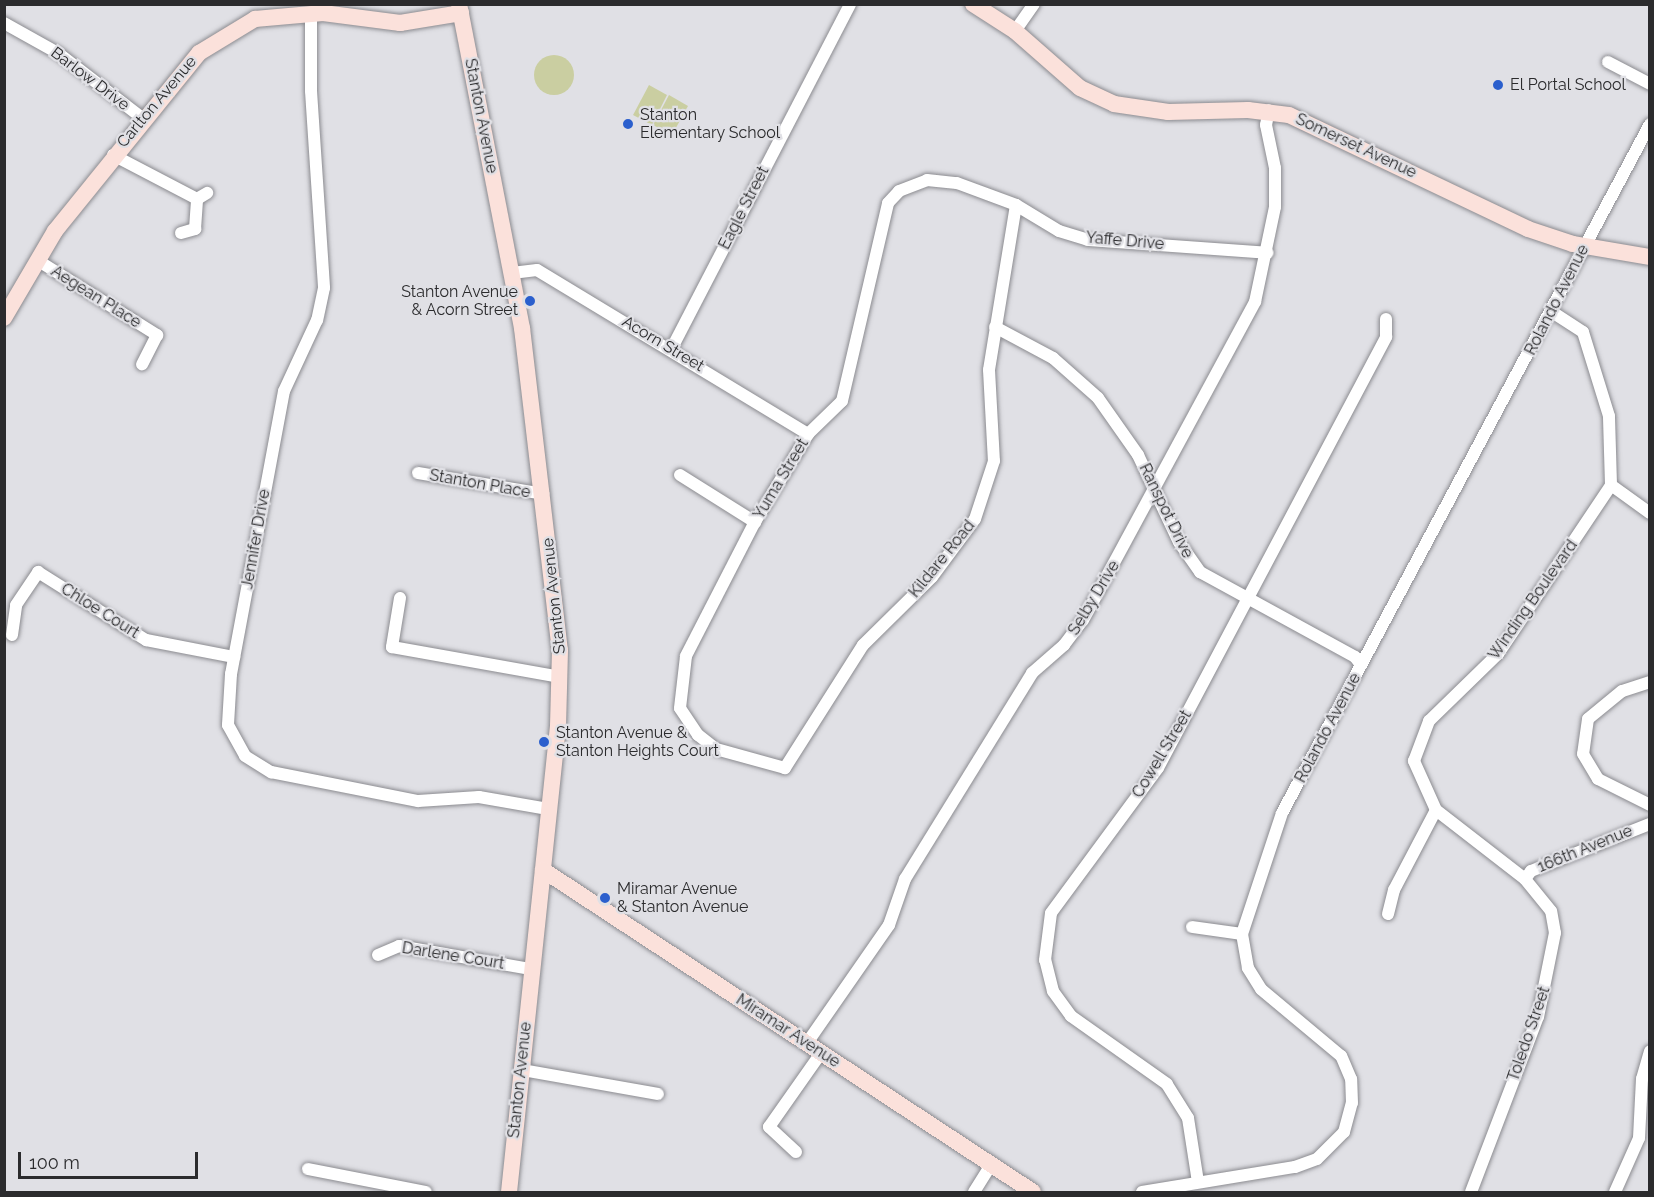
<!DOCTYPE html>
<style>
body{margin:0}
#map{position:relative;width:1654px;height:1197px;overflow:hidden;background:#e0e0e5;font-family:Raleway,sans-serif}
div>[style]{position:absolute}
.green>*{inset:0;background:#cacea1}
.round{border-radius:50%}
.roads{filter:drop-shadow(0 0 2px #8b8b90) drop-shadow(0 0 2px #8b8b90)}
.street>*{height:12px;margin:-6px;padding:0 6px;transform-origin:6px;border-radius:6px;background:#fff}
.secondary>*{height:16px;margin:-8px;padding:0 8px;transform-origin:8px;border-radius:8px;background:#fbe1db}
.dots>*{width:16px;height:16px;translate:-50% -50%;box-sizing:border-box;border:3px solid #e0e0e5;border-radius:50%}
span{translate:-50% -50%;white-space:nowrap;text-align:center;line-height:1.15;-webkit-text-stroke:4.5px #e0e0e5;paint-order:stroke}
.street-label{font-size:16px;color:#2b2b2d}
.poi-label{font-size:16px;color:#2b2b2d}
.left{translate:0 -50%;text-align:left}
.right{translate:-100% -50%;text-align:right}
.frame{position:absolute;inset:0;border:6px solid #2b2b2d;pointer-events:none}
.scale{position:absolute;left:18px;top:1152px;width:180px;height:27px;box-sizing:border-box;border:3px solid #2b2b2d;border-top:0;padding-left:8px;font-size:18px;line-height:21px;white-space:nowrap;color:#2b2b2d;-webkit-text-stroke:4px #e0e0e5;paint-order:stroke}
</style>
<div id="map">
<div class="green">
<div class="round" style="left:534px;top:55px;width:40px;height:40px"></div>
<div style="clip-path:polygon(649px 85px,667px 95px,652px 125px,633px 115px)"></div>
<div style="clip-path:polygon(669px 95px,688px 106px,672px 135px,653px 125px)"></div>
</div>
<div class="roads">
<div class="street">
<div style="left:311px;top:13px;width:78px;rotate:90deg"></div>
<div style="left:311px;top:91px;width:197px;rotate:86.2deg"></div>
<div style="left:324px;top:288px;width:33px;rotate:102deg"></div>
<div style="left:317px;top:320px;width:78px;rotate:114.9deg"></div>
<div style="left:284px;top:391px;width:288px;rotate:100.6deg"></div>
<div style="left:231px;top:674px;width:51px;rotate:93.4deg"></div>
<div style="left:228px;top:725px;width:35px;rotate:61deg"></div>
<div style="left:245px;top:756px;width:31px;rotate:32deg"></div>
<div style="left:271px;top:772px;width:150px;rotate:11.2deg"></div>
<div style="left:418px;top:801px;width:61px;rotate:-3.8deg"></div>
<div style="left:479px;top:797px;width:70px;rotate:9.9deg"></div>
<div style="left:4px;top:23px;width:62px;rotate:29.1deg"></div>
<div style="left:58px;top:53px;width:106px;rotate:37.7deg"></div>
<div style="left:1015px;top:31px;width:33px;rotate:-55deg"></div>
<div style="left:1608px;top:62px;width:47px;rotate:27.6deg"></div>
<div style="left:113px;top:155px;width:95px;rotate:27.6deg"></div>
<div style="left:1016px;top:205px;width:167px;rotate:99.3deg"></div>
<div style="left:989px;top:370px;width:91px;rotate:86.9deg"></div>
<div style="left:994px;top:461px;width:61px;rotate:108.1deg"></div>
<div style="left:975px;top:519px;width:72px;rotate:126.6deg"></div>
<div style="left:932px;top:577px;width:97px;rotate:135.4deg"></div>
<div style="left:863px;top:645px;width:146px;rotate:122.4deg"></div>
<div style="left:785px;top:768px;width:72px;rotate:-164.6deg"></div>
<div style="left:716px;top:749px;width:23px;rotate:-142deg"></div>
<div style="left:698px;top:735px;width:32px;rotate:-124deg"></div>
<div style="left:680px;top:708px;width:52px;rotate:-83.4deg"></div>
<div style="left:686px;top:656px;width:151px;rotate:-62.8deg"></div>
<div style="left:755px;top:522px;width:103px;rotate:-58.9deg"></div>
<div style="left:808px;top:434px;width:47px;rotate:-44.1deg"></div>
<div style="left:842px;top:401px;width:203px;rotate:-76.9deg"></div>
<div style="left:888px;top:203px;width:16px;rotate:-47deg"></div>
<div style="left:899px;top:191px;width:30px;rotate:-21deg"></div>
<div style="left:927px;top:180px;width:30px;rotate:6deg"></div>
<div style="left:957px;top:183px;width:63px;rotate:20.4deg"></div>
<div style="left:1016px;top:205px;width:50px;rotate:31.2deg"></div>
<div style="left:1059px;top:231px;width:30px;rotate:17deg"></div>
<div style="left:1088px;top:240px;width:180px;rotate:4.1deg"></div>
<div style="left:181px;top:233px;width:15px;rotate:-16deg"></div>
<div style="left:195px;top:229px;width:30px;rotate:-86deg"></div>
<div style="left:197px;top:199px;width:12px;rotate:-31deg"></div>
<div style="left:37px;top:260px;width:142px;rotate:32deg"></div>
<div style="left:157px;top:335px;width:33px;rotate:117deg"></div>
<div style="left:512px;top:273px;width:25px;rotate:-7deg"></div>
<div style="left:537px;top:270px;width:317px;rotate:31.2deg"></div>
<div style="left:995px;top:327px;width:66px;rotate:28.1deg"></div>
<div style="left:1053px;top:358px;width:60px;rotate:41.6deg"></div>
<div style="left:1098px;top:398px;width:70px;rotate:54.9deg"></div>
<div style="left:1138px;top:455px;width:96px;rotate:64.8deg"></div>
<div style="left:1179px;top:542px;width:37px;rotate:55deg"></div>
<div style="left:1200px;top:572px;width:177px;rotate:28.7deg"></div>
<div style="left:1355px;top:657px;width:10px;rotate:53deg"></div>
<div style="left:672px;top:348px;width:387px;rotate:-62.6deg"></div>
<div style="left:418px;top:473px;width:127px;rotate:9.5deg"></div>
<div style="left:680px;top:475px;width:89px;rotate:32.1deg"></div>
<div style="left:1611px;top:485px;width:48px;rotate:35.7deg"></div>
<div style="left:400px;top:598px;width:50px;rotate:99.3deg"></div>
<div style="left:392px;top:647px;width:171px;rotate:10.1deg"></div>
<div style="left:12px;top:635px;width:30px;rotate:-82deg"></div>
<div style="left:16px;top:605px;width:40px;rotate:-56deg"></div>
<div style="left:38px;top:572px;width:128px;rotate:32.2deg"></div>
<div style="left:146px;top:640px;width:90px;rotate:10.9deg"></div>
<div style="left:1650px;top:682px;width:29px;rotate:162deg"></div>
<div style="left:1622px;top:691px;width:44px;rotate:140.5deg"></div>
<div style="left:1588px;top:719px;width:35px;rotate:98deg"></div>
<div style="left:1583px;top:754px;width:29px;rotate:59deg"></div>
<div style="left:1598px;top:779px;width:58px;rotate:26.6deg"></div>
<div style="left:1525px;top:879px;width:10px;rotate:-53deg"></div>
<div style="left:1531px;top:871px;width:128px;rotate:-21.6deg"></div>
<div style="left:1388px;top:914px;width:25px;rotate:-76deg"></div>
<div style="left:1394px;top:890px;width:90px;rotate:-62.3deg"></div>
<div style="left:1192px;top:927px;width:50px;rotate:8deg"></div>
<div style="left:378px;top:955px;width:23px;rotate:-23deg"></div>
<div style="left:399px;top:946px;width:134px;rotate:9.9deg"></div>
<div style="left:807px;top:1043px;width:144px;rotate:-55.2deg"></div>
<div style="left:889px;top:925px;width:49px;rotate:-70.8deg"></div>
<div style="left:905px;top:879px;width:242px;rotate:-58.3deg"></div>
<div style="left:1032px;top:673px;width:43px;rotate:-41.2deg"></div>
<div style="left:1064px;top:645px;width:31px;rotate:-53deg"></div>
<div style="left:1083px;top:620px;width:362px;rotate:-61.6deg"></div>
<div style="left:1255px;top:302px;width:97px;rotate:-78.1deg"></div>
<div style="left:1275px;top:207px;width:39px;rotate:-90deg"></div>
<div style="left:1275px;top:168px;width:44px;rotate:-101.8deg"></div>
<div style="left:1266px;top:125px;width:15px;rotate:-79deg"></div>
<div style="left:522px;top:1070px;width:138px;rotate:10deg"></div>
<div style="left:796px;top:1152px;width:37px;rotate:-137deg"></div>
<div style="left:769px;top:1127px;width:90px;rotate:-54.9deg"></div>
<div style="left:308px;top:1169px;width:120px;rotate:11deg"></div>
<div style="left:1198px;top:1182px;width:65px;rotate:-98.9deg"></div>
<div style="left:1188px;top:1118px;width:40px;rotate:-122deg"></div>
<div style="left:1167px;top:1084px;width:118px;rotate:-144.7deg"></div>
<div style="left:1071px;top:1016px;width:31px;rotate:-126deg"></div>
<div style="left:1053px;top:991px;width:32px;rotate:-104deg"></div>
<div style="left:1045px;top:960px;width:47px;rotate:-82.7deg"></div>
<div style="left:1051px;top:913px;width:180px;rotate:-53.6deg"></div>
<div style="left:1158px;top:768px;width:488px;rotate:-62.1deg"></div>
<div style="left:1386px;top:337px;width:18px;rotate:-90deg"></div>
<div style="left:974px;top:1192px;width:32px;rotate:-58deg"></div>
<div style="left:1142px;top:1192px;width:155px;rotate:-9.3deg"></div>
<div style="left:1295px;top:1167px;width:23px;rotate:-20deg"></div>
<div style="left:1317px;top:1159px;width:38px;rotate:-45deg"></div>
<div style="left:1344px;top:1132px;width:30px;rotate:-75deg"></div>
<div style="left:1352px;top:1103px;width:24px;rotate:-92deg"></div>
<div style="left:1351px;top:1079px;width:25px;rotate:-113deg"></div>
<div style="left:1341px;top:1056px;width:104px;rotate:-140.1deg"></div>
<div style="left:1261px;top:989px;width:25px;rotate:-122deg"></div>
<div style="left:1248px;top:968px;width:35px;rotate:-100deg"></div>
<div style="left:1242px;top:934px;width:127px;rotate:-71.7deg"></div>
<div style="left:1282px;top:813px;width:781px;rotate:-61.89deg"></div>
<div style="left:1471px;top:1192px;width:187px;rotate:-69.1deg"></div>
<div style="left:1538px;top:1017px;width:86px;rotate:-78.6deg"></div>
<div style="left:1555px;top:933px;width:22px;rotate:-100deg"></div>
<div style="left:1551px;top:911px;width:41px;rotate:-129.1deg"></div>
<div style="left:1525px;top:879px;width:113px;rotate:-142.2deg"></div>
<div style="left:1436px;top:810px;width:54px;rotate:-114.2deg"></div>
<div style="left:1414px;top:761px;width:43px;rotate:-69.4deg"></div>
<div style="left:1429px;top:721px;width:96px;rotate:-44.2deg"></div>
<div style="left:1498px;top:654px;width:203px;rotate:-56.2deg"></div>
<div style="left:1611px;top:485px;width:69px;rotate:-91.7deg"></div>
<div style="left:1609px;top:416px;width:88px;rotate:-107.2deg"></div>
<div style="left:1583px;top:332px;width:37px;rotate:-147deg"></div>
<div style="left:1615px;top:1192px;width:59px;rotate:-66deg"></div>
<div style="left:1639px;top:1138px;width:59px;rotate:-87.1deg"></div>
<div style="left:1642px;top:1079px;width:29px;rotate:-74deg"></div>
</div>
<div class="secondary">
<div style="left:459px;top:4px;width:330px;rotate:79deg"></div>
<div style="left:522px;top:328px;width:324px;rotate:83.3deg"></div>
<div style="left:560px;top:650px;width:76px;rotate:91.5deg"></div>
<div style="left:558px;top:726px;width:469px;rotate:96deg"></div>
<div style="left:973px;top:4px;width:50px;rotate:32.7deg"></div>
<div style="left:1015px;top:31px;width:86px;rotate:41.2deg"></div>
<div style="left:1080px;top:88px;width:38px;rotate:25deg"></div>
<div style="left:1114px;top:104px;width:55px;rotate:8.4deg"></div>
<div style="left:1168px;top:112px;width:80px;rotate:-1.4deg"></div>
<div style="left:1248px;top:110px;width:41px;rotate:7deg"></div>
<div style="left:1289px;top:115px;width:265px;rotate:25.5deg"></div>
<div style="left:1528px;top:229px;width:47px;rotate:18.4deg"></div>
<div style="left:1573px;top:244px;width:78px;rotate:9.6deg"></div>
<div style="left:4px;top:318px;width:101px;rotate:-59.6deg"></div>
<div style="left:55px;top:231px;width:229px;rotate:-51deg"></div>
<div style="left:199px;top:53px;width:66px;rotate:-31.3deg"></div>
<div style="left:255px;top:19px;width:68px;rotate:-5deg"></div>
<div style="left:323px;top:13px;width:78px;rotate:7.4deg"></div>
<div style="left:400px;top:23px;width:62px;rotate:-9.3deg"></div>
<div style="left:543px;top:870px;width:586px;rotate:33.31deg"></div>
</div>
</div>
<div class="dots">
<div style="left:1498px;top:85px;background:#2b5fcd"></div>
<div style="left:628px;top:124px;background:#2b5fcd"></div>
<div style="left:530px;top:301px;background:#2b5fcd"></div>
<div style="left:544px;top:742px;background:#2b5fcd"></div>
<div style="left:605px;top:898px;background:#2b5fcd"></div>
</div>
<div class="street-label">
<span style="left:90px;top:79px;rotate:37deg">Barlow Drive</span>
<span style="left:157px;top:102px;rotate:-50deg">Carlton Avenue</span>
<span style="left:481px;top:116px;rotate:79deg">Stanton Avenue</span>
<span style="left:1356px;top:146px;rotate:25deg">Somerset Avenue</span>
<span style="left:744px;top:208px;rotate:-63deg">Eagle Street</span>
<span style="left:1125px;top:241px;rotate:5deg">Yaffe Drive</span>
<span style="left:96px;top:297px;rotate:32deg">Aegean Place</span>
<span style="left:1557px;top:300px;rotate:-63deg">Rolando Avenue</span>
<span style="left:663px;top:344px;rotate:31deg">Acorn Street</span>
<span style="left:781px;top:479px;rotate:-59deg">Yuma Street</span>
<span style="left:480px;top:484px;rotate:10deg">Stanton Place</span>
<span style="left:1166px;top:511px;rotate:64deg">Ranspot Drive</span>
<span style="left:256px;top:539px;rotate:-80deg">Jennifer Drive</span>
<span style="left:942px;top:559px;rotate:-51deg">Kildare Road</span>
<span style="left:554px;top:596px;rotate:-96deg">Stanton Avenue</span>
<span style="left:1094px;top:598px;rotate:-59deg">Selby Drive</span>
<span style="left:1533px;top:600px;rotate:-55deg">Winding Boulevard</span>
<span style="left:100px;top:611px;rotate:32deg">Chloe Court</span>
<span style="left:1328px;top:728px;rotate:-62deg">Rolando Avenue</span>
<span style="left:1162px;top:754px;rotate:-59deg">Cowell Street</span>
<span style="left:1585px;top:849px;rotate:-22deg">166th Avenue</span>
<span style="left:453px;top:956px;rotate:9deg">Darlene Court</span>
<span style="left:788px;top:1031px;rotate:33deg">Miramar Avenue</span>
<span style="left:1529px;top:1034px;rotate:-71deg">Toledo Street</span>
<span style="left:520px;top:1080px;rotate:-84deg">Stanton Avenue</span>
</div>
<div class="poi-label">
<span class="left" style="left:1510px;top:85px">El Portal School</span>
<span class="left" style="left:640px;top:124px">Stanton<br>Elementary School</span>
<span class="right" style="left:518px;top:301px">Stanton Avenue<br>&amp; Acorn Street</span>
<span class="left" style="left:556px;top:742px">Stanton Avenue &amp;<br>Stanton Heights Court</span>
<span class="left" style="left:617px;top:898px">Miramar Avenue<br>&amp; Stanton Avenue</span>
</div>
<div class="frame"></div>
<div class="scale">100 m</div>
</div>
